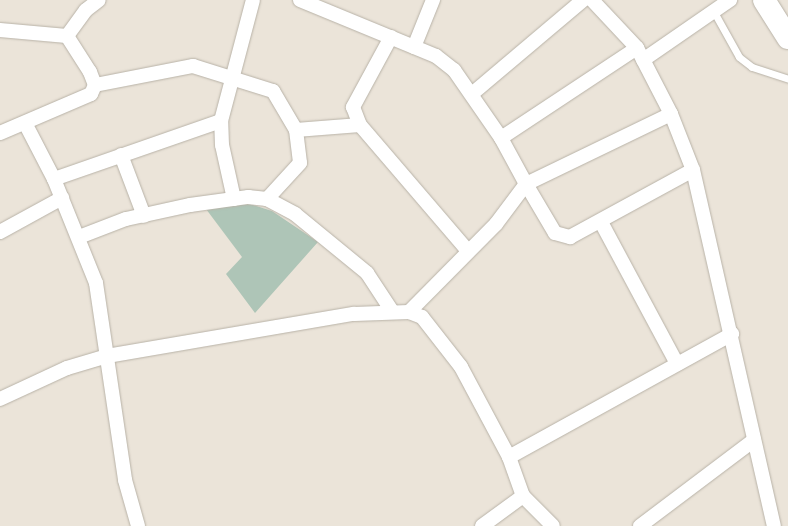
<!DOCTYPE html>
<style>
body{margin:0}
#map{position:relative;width:788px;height:526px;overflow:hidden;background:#ebe4d9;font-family:"Nunito Sans",sans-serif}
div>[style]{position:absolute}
.green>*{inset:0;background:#aec5b7}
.roads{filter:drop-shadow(0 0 1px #b8b2a7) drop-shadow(0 0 1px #b8b2a7)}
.service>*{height:7px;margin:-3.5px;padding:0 3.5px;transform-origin:3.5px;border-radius:3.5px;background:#fff}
.minor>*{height:14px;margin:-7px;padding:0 7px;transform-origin:7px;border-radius:7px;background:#fff}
.primary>*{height:22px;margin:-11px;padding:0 11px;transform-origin:11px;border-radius:11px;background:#fff}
span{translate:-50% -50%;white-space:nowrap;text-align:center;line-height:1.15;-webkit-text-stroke:4px #fff;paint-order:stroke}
</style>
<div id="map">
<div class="green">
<div style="clip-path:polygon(250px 204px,272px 211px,318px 242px,255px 313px,226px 274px,242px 257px,206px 209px)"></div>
</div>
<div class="roads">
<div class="service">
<div style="left:714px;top:12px;width:51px;rotate:60.9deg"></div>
<div style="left:739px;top:57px;width:16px;rotate:38deg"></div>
<div style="left:752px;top:67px;width:38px;rotate:18deg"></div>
</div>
<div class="minor">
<div style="left:300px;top:0;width:147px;rotate:22.4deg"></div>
<div style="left:436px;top:56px;width:23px;rotate:38deg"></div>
<div style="left:454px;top:70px;width:83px;rotate:55.3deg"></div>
<div style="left:501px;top:138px;width:52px;rotate:61.5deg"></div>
<div style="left:526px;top:184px;width:50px;rotate:126.9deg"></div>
<div style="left:496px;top:224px;width:124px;rotate:134.7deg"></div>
<div style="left:592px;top:0;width:66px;rotate:46.8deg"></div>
<div style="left:637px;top:48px;width:74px;rotate:62.7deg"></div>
<div style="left:671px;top:114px;width:60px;rotate:68.6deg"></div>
<div style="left:693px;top:170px;width:365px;rotate:77.2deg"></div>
<div style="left:0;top:30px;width:67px;rotate:5.1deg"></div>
<div style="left:391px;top:37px;width:80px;rotate:118.5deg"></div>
<div style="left:353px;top:107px;width:19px;rotate:69deg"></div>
<div style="left:360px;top:125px;width:166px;rotate:49.4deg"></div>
<div style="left:414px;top:47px;width:51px;rotate:-68deg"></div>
<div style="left:643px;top:60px;width:106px;rotate:-34.6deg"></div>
<div style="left:95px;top:85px;width:100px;rotate:-11deg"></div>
<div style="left:193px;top:66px;width:84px;rotate:17.4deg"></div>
<div style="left:273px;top:91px;width:45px;rotate:59.5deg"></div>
<div style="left:296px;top:130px;width:33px;rotate:83deg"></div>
<div style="left:300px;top:163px;width:49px;rotate:132.5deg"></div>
<div style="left:473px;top:93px;width:144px;rotate:-40.2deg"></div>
<div style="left:671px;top:114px;width:161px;rotate:154.2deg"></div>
<div style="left:526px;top:184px;width:57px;rotate:59.4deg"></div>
<div style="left:555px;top:233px;width:16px;rotate:15deg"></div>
<div style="left:570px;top:237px;width:140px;rotate:-28.6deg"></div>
<div style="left:25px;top:123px;width:63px;rotate:62.6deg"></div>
<div style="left:54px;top:179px;width:112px;rotate:68deg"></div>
<div style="left:96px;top:283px;width:199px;rotate:81.6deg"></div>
<div style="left:125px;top:480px;width:48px;rotate:74.2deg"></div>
<div style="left:296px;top:130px;width:64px;rotate:-4.5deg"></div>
<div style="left:0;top:133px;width:99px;rotate:-23.2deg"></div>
<div style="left:91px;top:94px;width:10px;rotate:-66deg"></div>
<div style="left:95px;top:85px;width:14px;rotate:-111deg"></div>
<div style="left:90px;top:72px;width:43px;rotate:-122.6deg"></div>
<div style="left:67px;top:36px;width:32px;rotate:-54deg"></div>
<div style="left:86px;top:10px;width:16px;rotate:-38deg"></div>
<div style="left:501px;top:138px;width:163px;rotate:-33.5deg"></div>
<div style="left:121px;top:155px;width:65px;rotate:69.3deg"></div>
<div style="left:54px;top:179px;width:177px;rotate:-19.2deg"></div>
<div style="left:234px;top:199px;width:55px;rotate:-102.5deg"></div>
<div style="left:222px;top:145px;width:24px;rotate:-92deg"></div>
<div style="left:221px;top:121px;width:125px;rotate:-75.2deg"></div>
<div style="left:601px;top:222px;width:161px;rotate:61.8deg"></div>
<div style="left:0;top:232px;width:71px;rotate:-28.7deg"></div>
<div style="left:79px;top:237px;width:50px;rotate:-21deg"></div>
<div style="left:126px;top:219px;width:66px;rotate:-12.3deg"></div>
<div style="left:190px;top:205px;width:59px;rotate:-7.9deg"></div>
<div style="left:248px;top:197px;width:19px;rotate:6deg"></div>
<div style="left:267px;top:199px;width:32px;rotate:28deg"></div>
<div style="left:295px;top:214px;width:93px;rotate:39.3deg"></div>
<div style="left:367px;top:273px;width:45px;rotate:56.7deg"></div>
<div style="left:0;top:399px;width:74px;rotate:-24.8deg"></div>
<div style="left:67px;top:368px;width:42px;rotate:-16.7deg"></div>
<div style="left:107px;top:356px;width:251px;rotate:-9.7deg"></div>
<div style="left:354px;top:314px;width:55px;rotate:-2.1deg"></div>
<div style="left:409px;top:312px;width:14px;rotate:21deg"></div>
<div style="left:422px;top:317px;width:63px;rotate:52deg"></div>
<div style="left:461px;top:367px;width:102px;rotate:61.9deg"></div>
<div style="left:509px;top:457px;width:41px;rotate:70.3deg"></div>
<div style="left:523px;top:496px;width:42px;rotate:45deg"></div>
<div style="left:509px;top:457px;width:255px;rotate:-28.9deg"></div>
<div style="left:482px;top:526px;width:51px;rotate:-36.2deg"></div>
<div style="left:640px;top:526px;width:143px;rotate:-37deg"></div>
</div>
<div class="primary">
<div style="left:764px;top:0;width:45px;rotate:57.7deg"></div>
</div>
</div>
</div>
